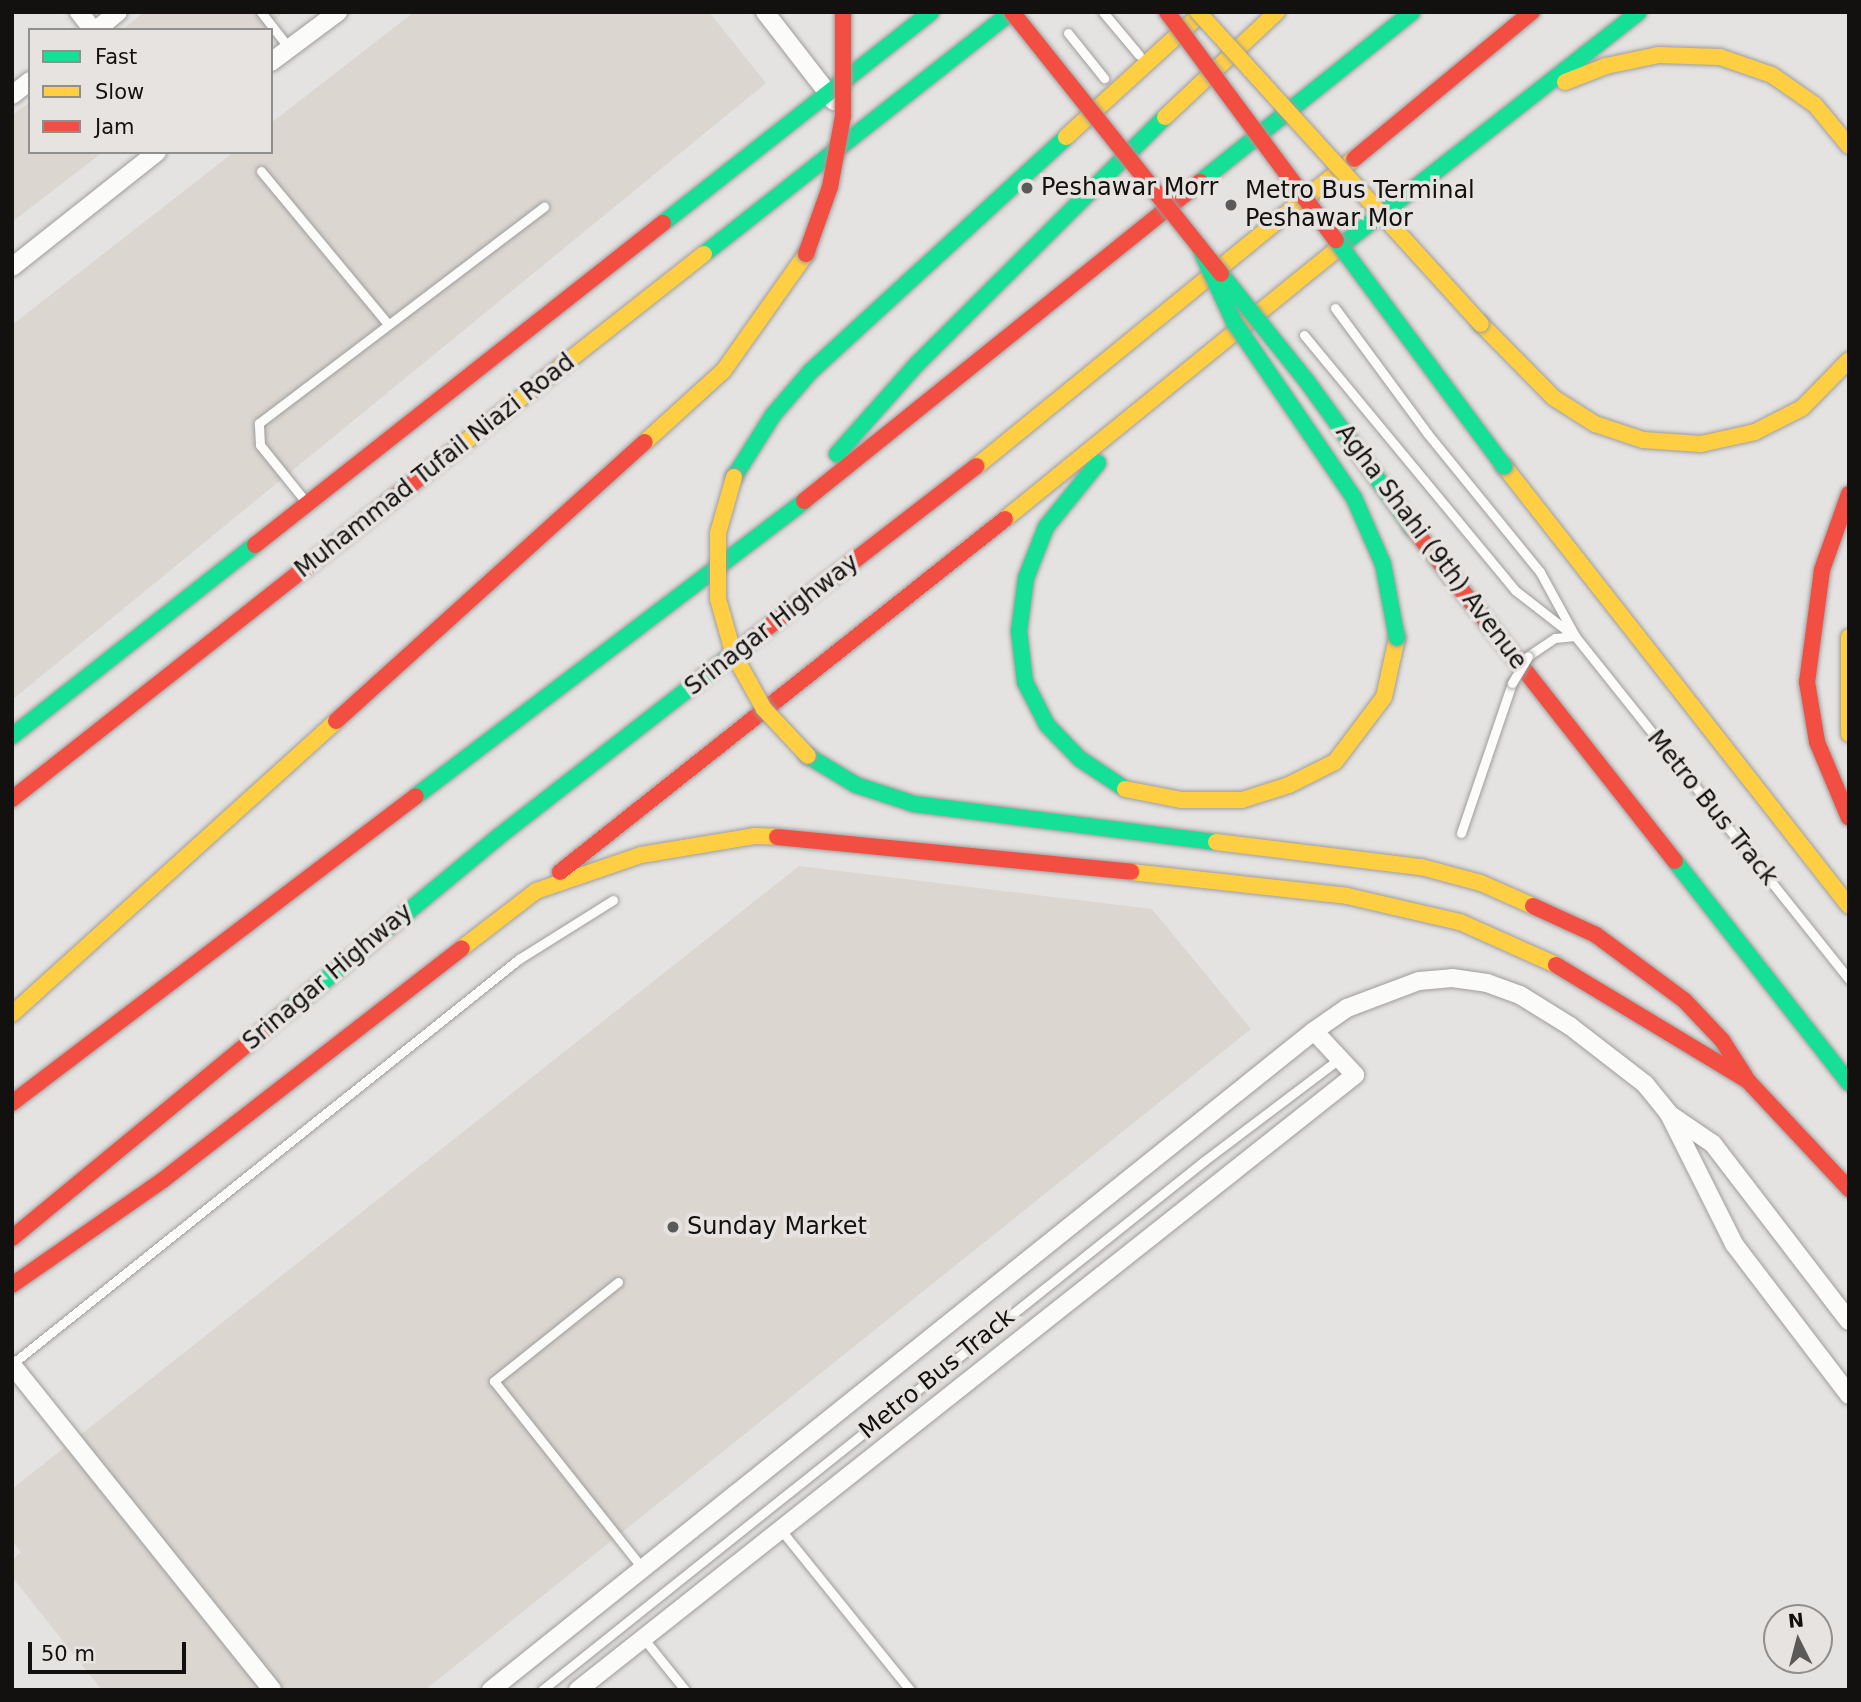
<!DOCTYPE html>
<style>
body{margin:0}
#map{position:relative;width:1861px;height:1702px;overflow:hidden;background:#e5e3e1;font-family:"DejaVu Sans",sans-serif}
div>[style]{position:absolute}
.built>*{inset:0;background:#dbd6d0}
.roads{filter:drop-shadow(0 0 2px #9f9d9c) drop-shadow(0 0 2px #9f9d9c)}
.lane>*{height:9px;margin:-4.5px;padding:0 4.5px;transform-origin:4.5px;border-radius:4.5px;background:#fbfbfa}
.street>*{height:18px;margin:-9px;padding:0 9px;transform-origin:9px;border-radius:9px;background:#fbfbfa}
.fast>*{height:16px;margin:-8px;padding:0 8px;transform-origin:8px;border-radius:8px;background:#16e098}
.slow>*{height:16px;margin:-8px;padding:0 8px;transform-origin:8px;border-radius:8px;background:#ffcf43}
.jam>*{height:16px;margin:-8px;padding:0 8px;transform-origin:8px;border-radius:8px;background:#f24e42}
.bridges{filter:drop-shadow(0 0 2px #9f9d9c) drop-shadow(0 0 2px #9f9d9c)}
.lane-bridge>*{height:9px;margin:-4.5px;padding:0 4.5px;transform-origin:4.5px;border-radius:4.5px;background:#fbfbfa}
.fast-bridge>*{height:16px;margin:-8px;padding:0 8px;transform-origin:8px;border-radius:8px;background:#16e098}
.slow-bridge>*{height:16px;margin:-8px;padding:0 8px;transform-origin:8px;border-radius:8px;background:#ffcf43}
.jam-bridge>*{height:16px;margin:-8px;padding:0 8px;transform-origin:8px;border-radius:8px;background:#f24e42}
.dots>*{width:19px;height:19px;translate:-50% -50%;box-sizing:border-box;border:4px solid #e6e3e0;border-radius:50%}
span{translate:-50% -50%;white-space:nowrap;text-align:center;line-height:1.15;-webkit-text-stroke:7px #e6e3e0;paint-order:stroke}
.poi-label{font-size:24px;color:#121110}
.left{translate:0 -50%;text-align:left}
.street-label{font-size:24px;color:#121110}
.frame{position:absolute;inset:0;border:14px solid #121110;pointer-events:none}
.legend{position:absolute;left:28px;top:28px;width:245px;height:126px;box-sizing:border-box;background:#e6e3e0;border:2px solid #918f8d;margin:0;padding:9px 12px;list-style:none;font-size:21px;color:#121110}
.legend li{display:flex;align-items:center;gap:14px;height:35px}
.legend b{width:35px;border:2px solid #918f8d}
.north{position:absolute;left:1763px;top:1604px;width:70px;height:70px;box-sizing:border-box;background:#e6e3e0;border:2px solid #918f8d;border-radius:50%;rotate:354deg;font-size:19px;font-weight:700;line-height:28px;text-align:center;color:#121110}
.north::after{content:'';display:block;margin:auto;width:24px;height:32px;background:#5c5a59;clip-path:polygon(50% 0,100% 100%,50% 72%,0 100%)}
.scale{position:absolute;left:28px;top:1642px;width:158px;height:32px;box-sizing:border-box;border:4px solid #121110;border-top:0;padding-left:9px;font-size:21px;line-height:24px;white-space:nowrap;color:#121110;-webkit-text-stroke:5px #e6e3e0;paint-order:stroke}
</style>
<div id="map">
<div class="built">
<div style="clip-path:polygon(144px 12px,284px 12px,262px 30px,122px 30px)"></div>
<div style="clip-path:polygon(414px 12px,709px 12px,766px 83px,12px 700px,12px 325px,234px 152px,271px 152px,271px 123px)"></div>
<div style="clip-path:polygon(30px 102px,30px 152px,103px 152px,12px 222px,12px 115px)"></div>
<div style="clip-path:polygon(799px 866px,1152px 909px,1251px 1029px,425px 1690px,102px 1690px,12px 1577px,12px 1560px,21px 1552px,12px 1541px,12px 1489px)"></div>
</div>
<div class="roads">
<div class="lane">
<div style="left:261px;top:12px;width:46px;rotate:52.1deg"></div>
<div style="left:1103px;top:12px;width:56px;rotate:50.1deg"></div>
<div style="left:1068px;top:33px;width:58px;rotate:51.3deg"></div>
<div style="left:261px;top:171px;width:197px;rotate:50.3deg"></div>
<div style="left:1335px;top:308px;width:155px;rotate:53.6deg"></div>
<div style="left:1427px;top:433px;width:179px;rotate:50.9deg"></div>
<div style="left:1540px;top:572px;width:73px;rotate:61.3deg"></div>
<div style="left:1575px;top:636px;width:439px;rotate:51.4deg"></div>
<div style="left:1304px;top:335px;width:332px;rotate:50.4deg"></div>
<div style="left:1516px;top:591px;width:68px;rotate:37.9deg"></div>
<div style="left:306px;top:502px;width:73px;rotate:-128.9deg"></div>
<div style="left:260px;top:445px;width:22px;rotate:-93deg"></div>
<div style="left:259px;top:423px;width:358px;rotate:-37.2deg"></div>
<div style="left:1528px;top:656px;width:32px;rotate:-34deg"></div>
<div style="left:1555px;top:638px;width:20px;rotate:-6deg"></div>
<div style="left:1461px;top:833px;width:158px;rotate:-71.2deg"></div>
<div style="left:618px;top:1282px;width:159px;rotate:141.4deg"></div>
<div style="left:494px;top:1381px;width:238px;rotate:51.6deg"></div>
<div style="left:12px;top:1364px;width:649px;rotate:-38.62deg"></div>
<div style="left:519px;top:959px;width:111px;rotate:-32.1deg"></div>
<div style="left:781px;top:1530px;width:206px;rotate:51.1deg"></div>
<div style="left:644px;top:1639px;width:65px;rotate:51.2deg"></div>
<div style="left:542px;top:1690px;width:847px;rotate:-38.63deg"></div>
<div style="left:1204px;top:1161px;width:164px;rotate:-37.1deg"></div>
</div>
<div class="street">
<div style="left:79px;top:12px;width:23px;rotate:52deg"></div>
<div style="left:765px;top:12px;width:113px;rotate:52.2deg"></div>
<div style="left:96px;top:30px;width:28px;rotate:-39deg"></div>
<div style="left:271px;top:62px;width:84px;rotate:-36.7deg"></div>
<div style="left:12px;top:95px;width:23px;rotate:-38deg"></div>
<div style="left:12px;top:267px;width:185px;rotate:-38.4deg"></div>
<div style="left:1669px;top:1114px;width:53px;rotate:34.3deg"></div>
<div style="left:1713px;top:1144px;width:223px;rotate:52.5deg"></div>
<div style="left:12px;top:1365px;width:416px;rotate:51.3deg"></div>
<div style="left:491px;top:1690px;width:1054px;rotate:-38.69deg"></div>
<div style="left:1314px;top:1031px;width:40px;rotate:-34.9deg"></div>
<div style="left:1347px;top:1008px;width:77px;rotate:-20.6deg"></div>
<div style="left:1419px;top:981px;width:33px;rotate:-5deg"></div>
<div style="left:1452px;top:978px;width:35px;rotate:8deg"></div>
<div style="left:1487px;top:983px;width:35px;rotate:20deg"></div>
<div style="left:1520px;top:995px;width:59px;rotate:31.8deg"></div>
<div style="left:1570px;top:1026px;width:95px;rotate:37.7deg"></div>
<div style="left:1645px;top:1084px;width:38px;rotate:51deg"></div>
<div style="left:1669px;top:1114px;width:145px;rotate:63.4deg"></div>
<div style="left:1734px;top:1244px;width:190px;rotate:52.7deg"></div>
<div style="left:578px;top:1690px;width:991px;rotate:-38.36deg"></div>
<div style="left:1355px;top:1075px;width:60px;rotate:-133deg"></div>
</div>
<div class="fast">
<div style="left:1200px;top:182px;width:272px;rotate:-38.7deg"></div>
<div style="left:663px;top:223px;width:341px;rotate:-38.2deg"></div>
<div style="left:1338px;top:248px;width:382px;rotate:-38.1deg"></div>
<div style="left:704px;top:254px;width:392px;rotate:-38.2deg"></div>
<div style="left:837px;top:454px;width:120px;rotate:-48.4deg"></div>
<div style="left:917px;top:364px;width:350px;rotate:-44.9deg"></div>
<div style="left:1098px;top:463px;width:82px;rotate:129.1deg"></div>
<div style="left:1046px;top:527px;width:55px;rotate:111.4deg"></div>
<div style="left:1026px;top:578px;width:53px;rotate:97.5deg"></div>
<div style="left:1019px;top:631px;width:51px;rotate:83.3deg"></div>
<div style="left:1025px;top:682px;width:48px;rotate:62.9deg"></div>
<div style="left:1047px;top:725px;width:47px;rotate:45.9deg"></div>
<div style="left:1080px;top:759px;width:54px;rotate:33.7deg"></div>
<div style="left:734px;top:477px;width:73px;rotate:-57.8deg"></div>
<div style="left:773px;top:415px;width:58px;rotate:-49.2deg"></div>
<div style="left:811px;top:371px;width:346px;rotate:-42.5deg"></div>
<div style="left:12px;top:736px;width:309px;rotate:-38.2deg"></div>
<div style="left:808px;top:756px;width:56px;rotate:31.1deg"></div>
<div style="left:856px;top:785px;width:61px;rotate:18.1deg"></div>
<div style="left:914px;top:804px;width:304px;rotate:7.2deg"></div>
<div style="left:416px;top:796px;width:487px;rotate:-37.2deg"></div>
<div style="left:1675px;top:861px;width:282px;rotate:51.9deg"></div>
<div style="left:289px;top:1010px;width:271px;rotate:-39.6deg"></div>
<div style="left:498px;top:837px;width:301px;rotate:-37.9deg"></div>
</div>
<div class="slow">
<div style="left:1565px;top:82px;width:44px;rotate:-21.3deg"></div>
<div style="left:1606px;top:66px;width:53px;rotate:-11.9deg"></div>
<div style="left:1658px;top:55px;width:62px;rotate:1.8deg"></div>
<div style="left:1720px;top:57px;width:55px;rotate:19.1deg"></div>
<div style="left:1772px;top:75px;width:52px;rotate:34.9deg"></div>
<div style="left:1815px;top:105px;width:53px;rotate:50.3deg"></div>
<div style="left:1165px;top:117px;width:154px;rotate:-43.2deg"></div>
<div style="left:1066px;top:137px;width:185px;rotate:-42.4deg"></div>
<div style="left:1481px;top:324px;width:104px;rotate:45.4deg"></div>
<div style="left:1554px;top:398px;width:49px;rotate:32.4deg"></div>
<div style="left:1595px;top:424px;width:51px;rotate:18.4deg"></div>
<div style="left:1643px;top:440px;width:58px;rotate:3.9deg"></div>
<div style="left:1701px;top:444px;width:55px;rotate:-12.5deg"></div>
<div style="left:1755px;top:432px;width:53px;rotate:-27.1deg"></div>
<div style="left:1802px;top:408px;width:67px;rotate:-45.6deg"></div>
<div style="left:645px;top:442px;width:107px;rotate:-42.3deg"></div>
<div style="left:724px;top:370px;width:142px;rotate:-54.7deg"></div>
<div style="left:977px;top:466px;width:486px;rotate:-39.2deg"></div>
<div style="left:1504px;top:466px;width:559px;rotate:51.9deg"></div>
<div style="left:432px;top:468px;width:346px;rotate:-38.2deg"></div>
<div style="left:1005px;top:519px;width:429px;rotate:-39.1deg"></div>
<div style="left:1849px;top:637px;width:97px;rotate:90deg"></div>
<div style="left:1125px;top:789px;width:57px;rotate:11.1deg"></div>
<div style="left:1181px;top:800px;width:61px"></div>
<div style="left:1242px;top:800px;width:49px;rotate:-17.7deg"></div>
<div style="left:1289px;top:785px;width:51px;rotate:-26.6deg"></div>
<div style="left:1335px;top:762px;width:81px;rotate:-53deg"></div>
<div style="left:1384px;top:697px;width:60px;rotate:-77.6deg"></div>
<div style="left:1216px;top:842px;width:207px;rotate:7deg"></div>
<div style="left:1421px;top:867px;width:62px;rotate:14.9deg"></div>
<div style="left:1481px;top:883px;width:57px;rotate:23.9deg"></div>
<div style="left:1131px;top:872px;width:217px;rotate:6.3deg"></div>
<div style="left:1347px;top:896px;width:116px;rotate:13deg"></div>
<div style="left:1460px;top:922px;width:105px;rotate:24.1deg"></div>
<div style="left:462px;top:948px;width:93px;rotate:-37.6deg"></div>
<div style="left:536px;top:891px;width:111px;rotate:-18.9deg"></div>
<div style="left:641px;top:855px;width:115px;rotate:-9.5deg"></div>
<div style="left:754px;top:836px;width:23px;rotate:2deg"></div>
<div style="left:12px;top:1014px;width:437px;rotate:-42.1deg"></div>
</div>
<div class="jam">
<div style="left:1354px;top:159px;width:231px;rotate:-39.6deg"></div>
<div style="left:1849px;top:494px;width:81px;rotate:109.6deg"></div>
<div style="left:1822px;top:570px;width:113px;rotate:97.6deg"></div>
<div style="left:1807px;top:682px;width:61px;rotate:80.5deg"></div>
<div style="left:1817px;top:742px;width:82px;rotate:67.2deg"></div>
<div style="left:804px;top:501px;width:509px;rotate:-38.85deg"></div>
<div style="left:1412px;top:527px;width:425px;rotate:51.8deg"></div>
<div style="left:255px;top:545px;width:520px;rotate:-38.28deg"></div>
<div style="left:736px;top:652px;width:304px;rotate:-37.7deg"></div>
<div style="left:336px;top:721px;width:416px;rotate:-42.1deg"></div>
<div style="left:12px;top:799px;width:535px;rotate:-38.24deg"></div>
<div style="left:777px;top:837px;width:356px;rotate:5.6deg"></div>
<div style="left:560px;top:872px;width:568px;rotate:-38.42deg"></div>
<div style="left:1533px;top:906px;width:69px;rotate:24.7deg"></div>
<div style="left:1596px;top:935px;width:109px;rotate:36.5deg"></div>
<div style="left:1684px;top:1000px;width:55px;rotate:46.5deg"></div>
<div style="left:1722px;top:1040px;width:43px;rotate:57.4deg"></div>
<div style="left:1556px;top:965px;width:224px;rotate:31.1deg"></div>
<div style="left:1748px;top:1081px;width:148px;rotate:46.9deg"></div>
<div style="left:12px;top:1103px;width:507px;rotate:-37.23deg"></div>
<div style="left:12px;top:1238px;width:359px;rotate:-39.5deg"></div>
<div style="left:12px;top:1285px;width:184px;rotate:-34.8deg"></div>
<div style="left:163px;top:1180px;width:378px;rotate:-37.8deg"></div>
</div>
</div>
<div class="bridges">
<div class="lane-bridge">
<div style="left:1512px;top:683px;width:31px;rotate:-59deg"></div>
</div>
<div class="fast-bridge">
<div style="left:1336px;top:240px;width:282px;rotate:53.4deg"></div>
<div style="left:1199px;top:246px;width:84px;rotate:65.3deg"></div>
<div style="left:1234px;top:322px;width:213px;rotate:55.7deg"></div>
<div style="left:1354px;top:498px;width:72px;rotate:66.3deg"></div>
<div style="left:1383px;top:564px;width:75px;rotate:79.3deg"></div>
<div style="left:1221px;top:274px;width:136px;rotate:51.3deg"></div>
<div style="left:1306px;top:380px;width:181px;rotate:54.2deg"></div>
</div>
<div class="slow-bridge">
<div style="left:1198px;top:12px;width:421px;rotate:47.8deg"></div>
<div style="left:734px;top:477px;width:58px;rotate:105.9deg"></div>
<div style="left:718px;top:533px;width:66px;rotate:90deg"></div>
<div style="left:718px;top:599px;width:58px;rotate:74.1deg"></div>
<div style="left:734px;top:655px;width:62px;rotate:60.9deg"></div>
<div style="left:764px;top:709px;width:64px;rotate:46.9deg"></div>
</div>
<div class="jam-bridge">
<div style="left:1012px;top:12px;width:335px;rotate:51.4deg"></div>
<div style="left:1167px;top:12px;width:284px;rotate:53.5deg"></div>
<div style="left:806px;top:254px;width:71px;rotate:-70.3deg"></div>
<div style="left:830px;top:187px;width:72px;rotate:-79.6deg"></div>
<div style="left:843px;top:116px;width:104px;rotate:-90deg"></div>
</div>
</div>
<div class="dots">
<div style="left:1027px;top:188px;background:#5c5a59"></div>
<div style="left:1231px;top:205px;background:#5c5a59"></div>
<div style="left:673px;top:1227px;background:#5c5a59"></div>
</div>
<div class="poi-label">
<span class="left" style="left:1041px;top:188px">Peshawar Morr</span>
<span class="left" style="left:1245px;top:205px">Metro Bus Terminal<br>Peshawar Mor</span>
<span class="left" style="left:687px;top:1227px">Sunday Market</span>
</div>
<div class="street-label">
<span style="left:435px;top:466px;rotate:-38deg">Muhammad Tufail Niazi Road</span>
<span style="left:1431px;top:547px;rotate:53deg">Agha Shahi (9th) Avenue</span>
<span style="left:772px;top:625px;rotate:-38deg">Srinagar Highway</span>
<span style="left:1712px;top:808px;rotate:51deg">Metro Bus Track</span>
<span style="left:328px;top:977px;rotate:-40deg">Srinagar Highway</span>
<span style="left:937px;top:1374px;rotate:-39deg">Metro Bus Track</span>
</div>
<div class="frame"></div>
<ul class="legend">
<li><b style="height:9px;background:#16e098"></b>Fast</li>
<li><b style="height:9px;background:#ffcf43"></b>Slow</li>
<li><b style="height:9px;background:#f24e42"></b>Jam</li>
</ul>
<div class="north">N</div>
<div class="scale">50 m</div>
</div>
